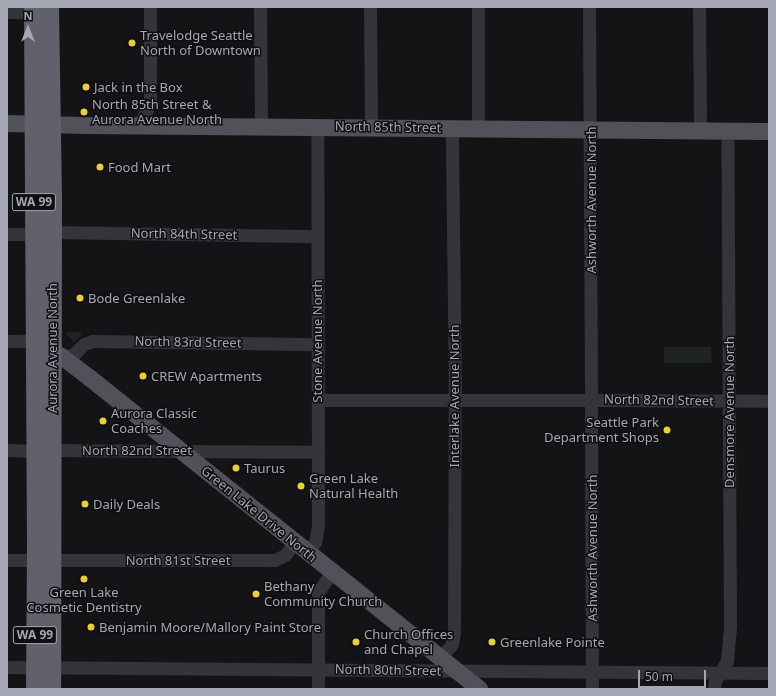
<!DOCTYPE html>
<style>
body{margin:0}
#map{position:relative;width:776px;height:696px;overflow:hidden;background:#141315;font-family:"Noto Sans",sans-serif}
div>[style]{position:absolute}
.green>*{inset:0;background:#1e2520}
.minor>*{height:13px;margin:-6.5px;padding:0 6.5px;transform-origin:6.5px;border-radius:6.5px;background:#35343a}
.major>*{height:17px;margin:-8.5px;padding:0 8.5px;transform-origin:8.5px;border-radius:8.5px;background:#515159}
.highway>*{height:19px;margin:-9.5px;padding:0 9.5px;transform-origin:9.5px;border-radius:9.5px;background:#61616b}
.dots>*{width:11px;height:11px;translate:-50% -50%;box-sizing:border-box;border:2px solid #0f0e10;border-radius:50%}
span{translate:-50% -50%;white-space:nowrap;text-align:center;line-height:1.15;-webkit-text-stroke:3px #0f0e10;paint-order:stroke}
.shield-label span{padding:1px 3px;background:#0f0e10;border:1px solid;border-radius:3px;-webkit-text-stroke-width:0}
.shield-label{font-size:12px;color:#a5a7b5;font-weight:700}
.poi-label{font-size:13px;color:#a5a7b5}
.left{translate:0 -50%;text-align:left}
.right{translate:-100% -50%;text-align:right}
.street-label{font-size:13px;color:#a5a7b5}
.frame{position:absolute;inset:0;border:8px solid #a5a7b5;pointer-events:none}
.north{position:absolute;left:8px;top:8px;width:40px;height:40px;-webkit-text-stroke:3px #0f0e10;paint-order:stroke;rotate:0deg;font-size:11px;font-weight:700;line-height:16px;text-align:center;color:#a5a7b5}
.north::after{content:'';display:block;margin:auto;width:14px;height:18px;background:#a5a7b5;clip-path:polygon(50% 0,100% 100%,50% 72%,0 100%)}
.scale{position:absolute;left:638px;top:670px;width:68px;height:18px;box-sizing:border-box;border:2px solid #a5a7b5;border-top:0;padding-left:5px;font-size:12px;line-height:14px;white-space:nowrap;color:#a5a7b5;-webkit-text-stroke:3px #0f0e10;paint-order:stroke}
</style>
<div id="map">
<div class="green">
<div style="clip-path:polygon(67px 332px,81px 332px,81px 335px,74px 342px,66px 334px)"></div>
<div style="clip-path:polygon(664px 347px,711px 347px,712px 363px,664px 363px)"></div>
</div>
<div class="minor">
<div style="left:260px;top:7px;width:119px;rotate:89.5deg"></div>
<div style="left:370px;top:7px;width:120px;rotate:89.5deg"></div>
<div style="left:589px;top:7px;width:387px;rotate:89.7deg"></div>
<div style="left:699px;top:7px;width:123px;rotate:89.5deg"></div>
<div style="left:7px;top:12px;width:27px"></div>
<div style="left:138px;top:126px;width:18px;rotate:-61deg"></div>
<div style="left:147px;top:110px;width:12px;rotate:-76deg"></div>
<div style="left:150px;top:98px;width:91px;rotate:-90deg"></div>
<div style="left:478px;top:129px;width:122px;rotate:-90deg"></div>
<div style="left:52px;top:232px;width:265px;rotate:0.9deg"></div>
<div style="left:7px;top:234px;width:28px"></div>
<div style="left:7px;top:341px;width:18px"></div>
<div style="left:25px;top:341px;width:12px;rotate:20deg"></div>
<div style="left:65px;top:359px;width:13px;rotate:-32deg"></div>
<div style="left:76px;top:352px;width:11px;rotate:-45deg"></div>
<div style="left:84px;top:344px;width:9px;rotate:-21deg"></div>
<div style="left:92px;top:341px;width:225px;rotate:0.8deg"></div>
<div style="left:318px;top:400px;width:266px"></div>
<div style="left:597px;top:400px;width:172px;rotate:0.3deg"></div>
<div style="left:591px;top:408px;width:281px;rotate:89.8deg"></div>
<div style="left:7px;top:450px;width:29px;rotate:2deg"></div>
<div style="left:52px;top:450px;width:266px;rotate:0.4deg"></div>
<div style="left:307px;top:552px;width:13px;rotate:-51deg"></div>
<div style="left:315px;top:542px;width:16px;rotate:-79deg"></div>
<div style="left:318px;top:526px;width:399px;rotate:-90.1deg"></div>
<div style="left:7px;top:560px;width:29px"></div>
<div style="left:53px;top:560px;width:222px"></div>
<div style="left:275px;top:560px;width:11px;rotate:-27deg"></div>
<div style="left:285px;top:555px;width:16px;rotate:-52deg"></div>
<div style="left:440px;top:658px;width:18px;rotate:-49deg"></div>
<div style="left:452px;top:644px;width:12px;rotate:-81deg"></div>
<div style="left:454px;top:632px;width:243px;rotate:-89.8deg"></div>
<div style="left:455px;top:389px;width:261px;rotate:-90.7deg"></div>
<div style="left:7px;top:667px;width:762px;rotate:0.45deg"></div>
<div style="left:318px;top:689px;width:97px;rotate:-90deg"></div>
<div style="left:318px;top:592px;width:24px;rotate:-55deg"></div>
<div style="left:714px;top:689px;width:8px;rotate:-83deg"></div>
<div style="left:715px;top:681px;width:23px;rotate:-59deg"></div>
<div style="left:727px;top:661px;width:36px;rotate:-85deg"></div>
<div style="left:730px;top:625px;width:494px;rotate:-90.3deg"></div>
</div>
<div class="major">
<div style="left:7px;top:123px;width:77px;rotate:1.5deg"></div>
<div style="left:84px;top:125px;width:685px;rotate:0.5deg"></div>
<div style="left:39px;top:347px;width:24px;rotate:22deg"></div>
<div style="left:61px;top:356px;width:36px;rotate:37deg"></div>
<div style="left:90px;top:378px;width:498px;rotate:38.6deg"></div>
</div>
<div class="highway">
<div style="left:33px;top:7px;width:542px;rotate:89.68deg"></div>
<div style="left:36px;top:549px;width:140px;rotate:90.4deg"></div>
<div style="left:49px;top:7px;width:193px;rotate:89.1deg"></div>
<div style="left:52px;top:200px;width:489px;rotate:90.1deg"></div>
</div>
<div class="dots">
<div style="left:132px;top:43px;background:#eacf36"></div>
<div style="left:86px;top:87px;background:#eacf36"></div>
<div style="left:84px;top:112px;background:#eacf36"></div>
<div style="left:100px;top:167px;background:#eacf36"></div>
<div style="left:80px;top:298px;background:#eacf36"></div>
<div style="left:143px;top:376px;background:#eacf36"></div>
<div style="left:103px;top:421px;background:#eacf36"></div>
<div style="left:667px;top:430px;background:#eacf36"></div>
<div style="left:236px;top:468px;background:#eacf36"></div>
<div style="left:301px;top:486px;background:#eacf36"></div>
<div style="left:85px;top:504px;background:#eacf36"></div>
<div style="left:84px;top:579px;background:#eacf36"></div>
<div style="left:256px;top:594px;background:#eacf36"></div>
<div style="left:91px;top:627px;background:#eacf36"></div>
<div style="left:356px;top:642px;background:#eacf36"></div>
<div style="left:492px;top:642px;background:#eacf36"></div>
</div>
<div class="shield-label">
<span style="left:34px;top:202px">WA 99</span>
<span style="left:35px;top:635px">WA 99</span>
</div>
<div class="poi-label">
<span class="left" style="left:140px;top:43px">Travelodge Seattle<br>North of Downtown</span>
<span class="left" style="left:94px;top:87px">Jack in the Box</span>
<span class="left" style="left:92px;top:112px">North 85th Street &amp;<br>Aurora Avenue North</span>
<span class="left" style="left:108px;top:167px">Food Mart</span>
<span class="left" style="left:88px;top:298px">Bode Greenlake</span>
<span class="left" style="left:151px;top:376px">CREW Apartments</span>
<span class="left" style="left:111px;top:421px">Aurora Classic<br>Coaches</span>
<span class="right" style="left:659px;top:430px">Seattle Park<br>Department Shops</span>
<span class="left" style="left:244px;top:468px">Taurus</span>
<span class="left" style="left:309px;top:486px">Green Lake<br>Natural Health</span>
<span class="left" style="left:93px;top:504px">Daily Deals</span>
<span class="left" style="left:264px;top:594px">Bethany<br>Community Church</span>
<span style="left:84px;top:600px">Green Lake<br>Cosmetic Dentistry</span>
<span class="left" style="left:99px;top:627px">Benjamin Moore/Mallory Paint Store</span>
<span class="left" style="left:364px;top:642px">Church Offices<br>and Chapel</span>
<span class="left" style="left:500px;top:642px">Greenlake Pointe</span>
</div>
<div class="street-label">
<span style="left:388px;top:127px;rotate:1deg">North 85th Street</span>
<span style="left:591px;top:200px;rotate:-90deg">Ashworth Avenue North</span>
<span style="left:184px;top:234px;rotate:1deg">North 84th Street</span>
<span style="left:317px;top:341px;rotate:-90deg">Stone Avenue North</span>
<span style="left:188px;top:342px;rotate:1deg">North 83rd Street</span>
<span style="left:52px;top:348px;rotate:-90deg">Aurora Avenue North</span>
<span style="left:454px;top:396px;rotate:-90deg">Interlake Avenue North</span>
<span style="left:659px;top:400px;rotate:1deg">North 82nd Street</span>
<span style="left:729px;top:412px;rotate:-90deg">Densmore Avenue North</span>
<span style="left:137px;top:450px">North 82nd Street</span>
<span style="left:259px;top:514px;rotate:39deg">Green Lake Drive North</span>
<span style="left:592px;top:548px;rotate:-90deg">Ashworth Avenue North</span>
<span style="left:178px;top:560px">North 81st Street</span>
<span style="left:388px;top:670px;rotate:1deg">North 80th Street</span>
</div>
<div class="frame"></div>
<div class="north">N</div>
<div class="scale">50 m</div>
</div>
